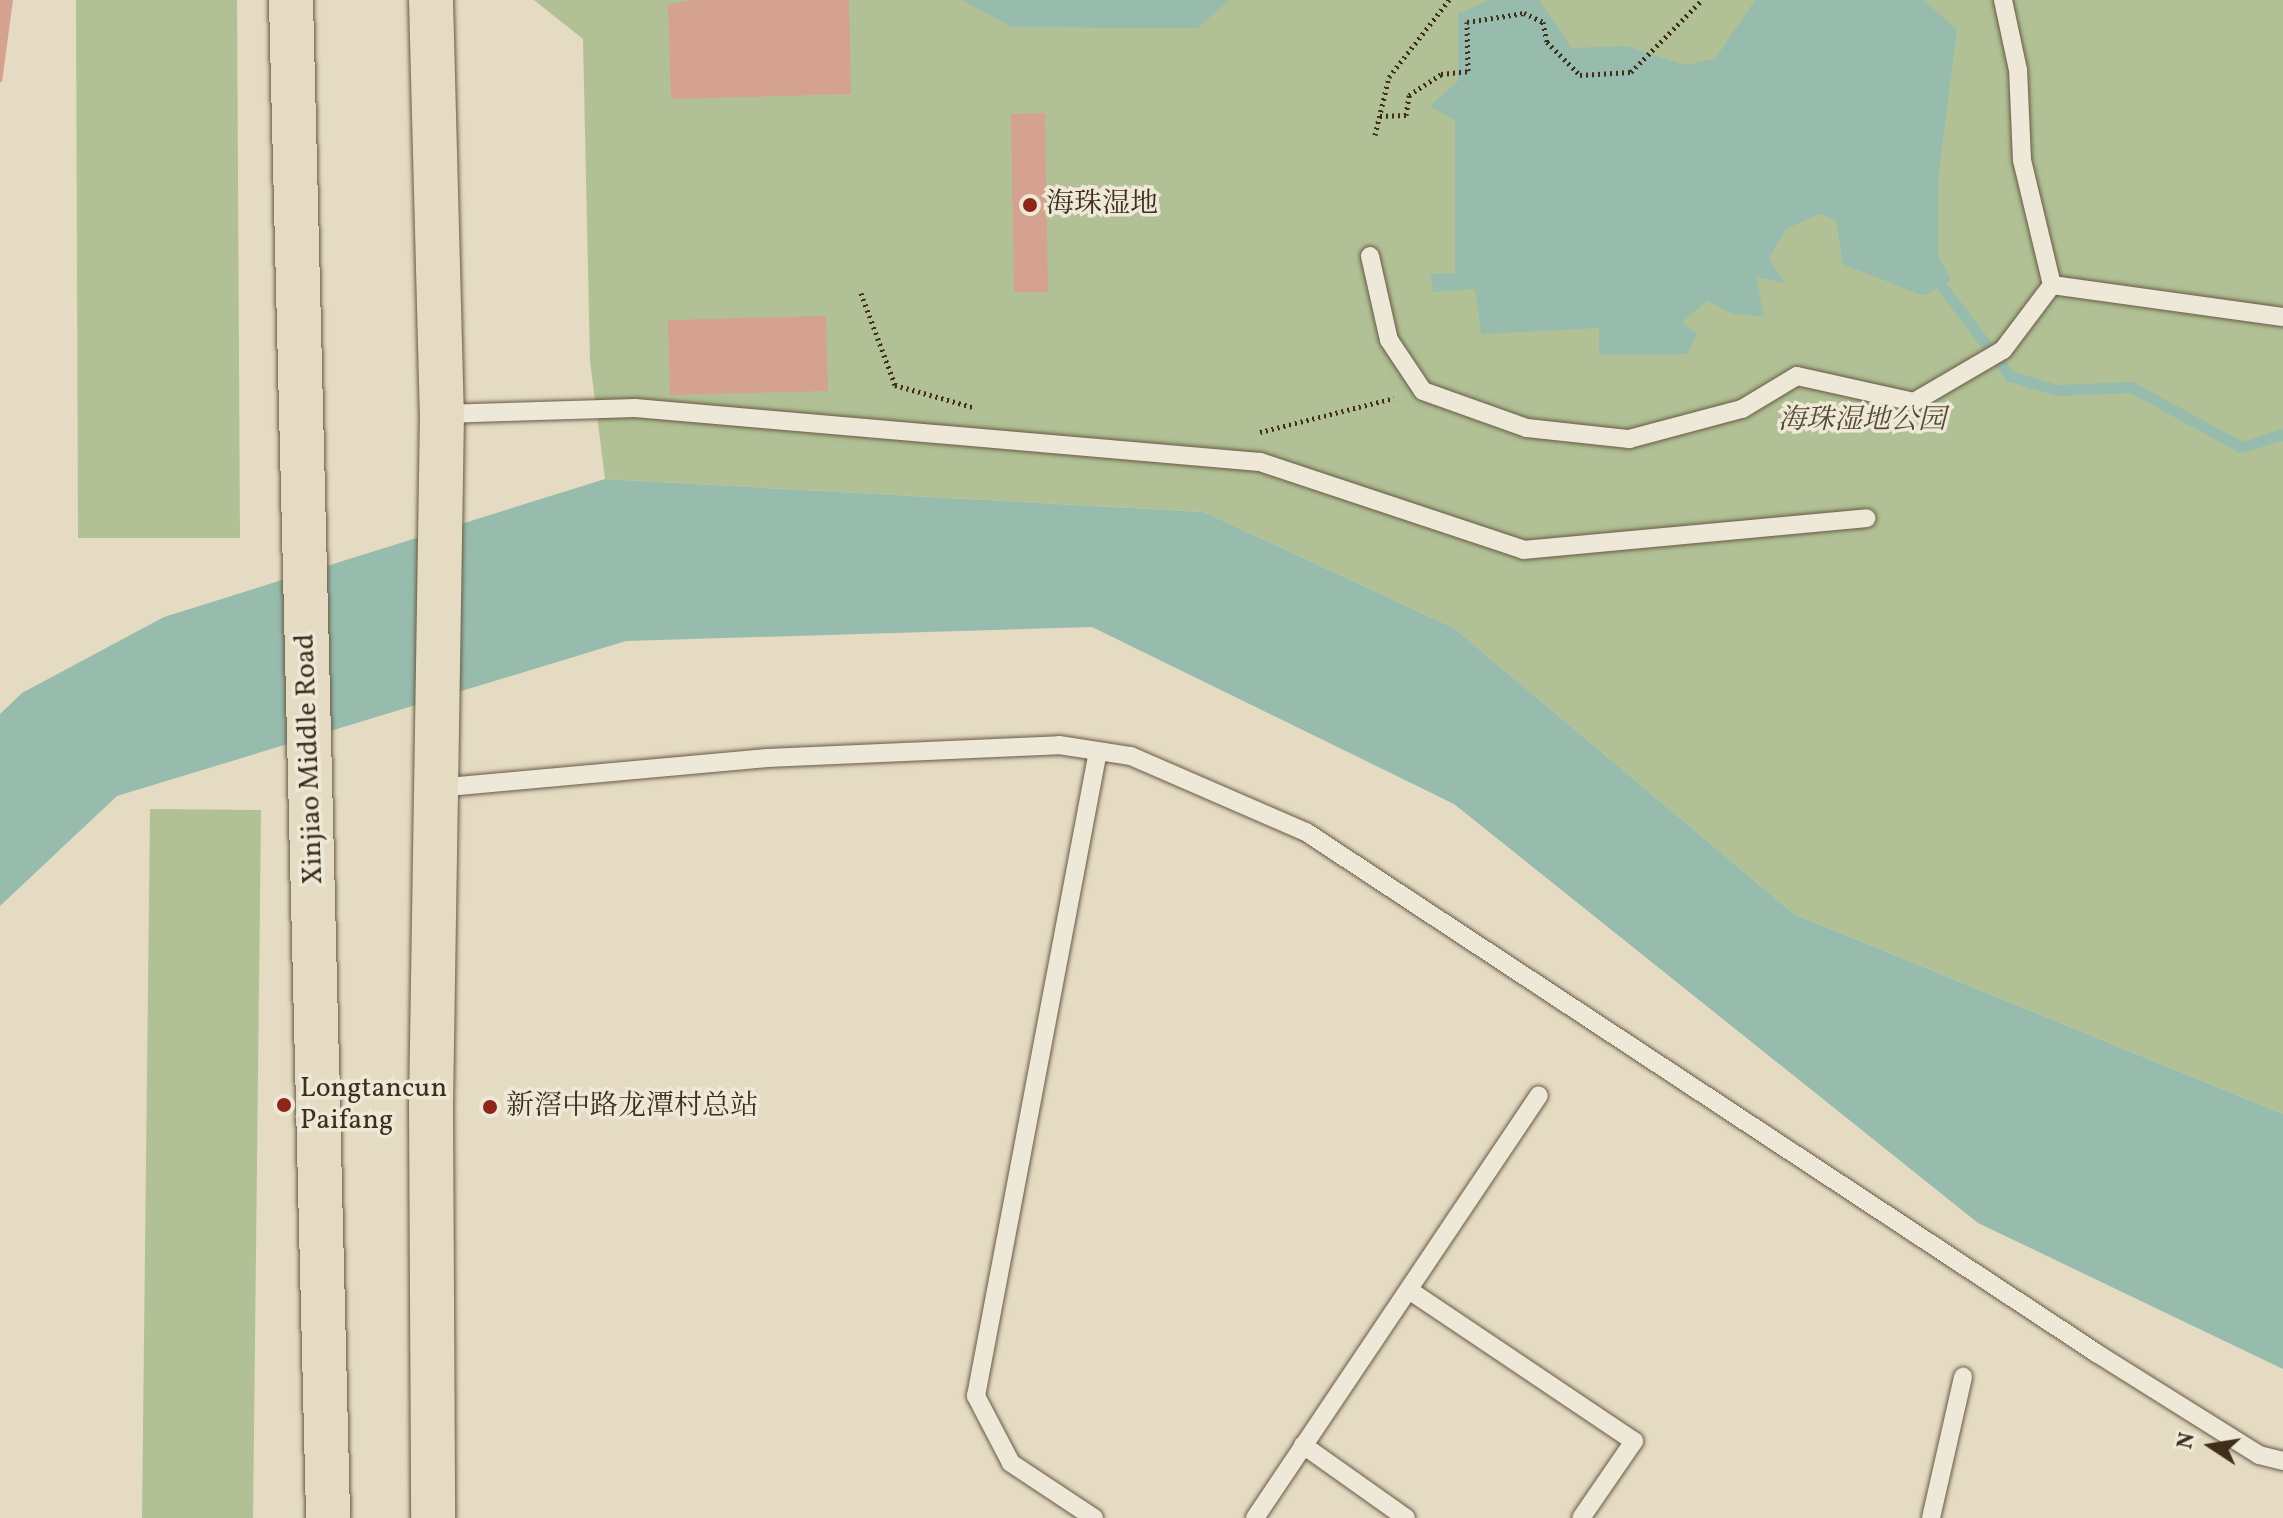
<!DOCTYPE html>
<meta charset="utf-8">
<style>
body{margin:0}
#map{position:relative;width:2283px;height:1518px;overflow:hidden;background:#e4dbc2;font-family:Vollkorn,"Noto Serif SC",serif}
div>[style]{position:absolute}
.green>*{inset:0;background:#b1c195}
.water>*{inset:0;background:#97bcad}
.stream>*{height:11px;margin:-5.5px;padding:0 5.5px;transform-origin:5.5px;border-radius:5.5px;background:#97bcad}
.building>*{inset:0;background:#d6a290}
.path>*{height:5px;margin-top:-2.5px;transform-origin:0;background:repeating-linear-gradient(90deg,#402e1b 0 2px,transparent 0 6px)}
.roads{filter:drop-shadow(0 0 2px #695945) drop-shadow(0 0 2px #695945)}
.service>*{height:18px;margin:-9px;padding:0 9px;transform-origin:9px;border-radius:9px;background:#ede8d7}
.trunk>*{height:44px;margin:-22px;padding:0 22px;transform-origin:22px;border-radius:22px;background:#e4dbc2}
.dots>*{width:22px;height:22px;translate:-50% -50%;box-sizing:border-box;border:4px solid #ede8d7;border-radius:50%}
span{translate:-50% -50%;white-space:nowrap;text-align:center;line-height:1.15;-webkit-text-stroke:7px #ede8d7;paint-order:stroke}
.poi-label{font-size:28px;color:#402e1b}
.left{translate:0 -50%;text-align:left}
.park-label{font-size:28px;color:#574b33;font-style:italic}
.street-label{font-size:28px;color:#402e1b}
.north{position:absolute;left:2171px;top:1406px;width:80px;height:80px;-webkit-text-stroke:6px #ede8d7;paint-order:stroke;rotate:282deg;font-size:22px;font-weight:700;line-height:32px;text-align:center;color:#402e1b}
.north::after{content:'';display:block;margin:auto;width:28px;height:36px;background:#402e1b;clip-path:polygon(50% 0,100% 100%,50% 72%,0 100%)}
</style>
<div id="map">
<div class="green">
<div style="clip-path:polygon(76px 0,237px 0,240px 538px,78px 538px)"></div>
<div style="clip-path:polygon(534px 0,2283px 0,2283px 1114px,1794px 914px,1454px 628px,1204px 512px,605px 479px,590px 361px,583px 39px)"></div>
<div style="clip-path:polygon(150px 809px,261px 810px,253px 1518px,142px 1518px)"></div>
</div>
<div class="water">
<div style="clip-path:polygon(962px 0,1230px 0,1197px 28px,1012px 27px)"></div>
<div style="clip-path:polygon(1490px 0,1539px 0,1572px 48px,1627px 46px,1685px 65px,1715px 59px,1755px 0,1924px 0,1957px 30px,1938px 180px,1938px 256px,1951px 280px,1924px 296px,1843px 264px,1836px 220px,1820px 214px,1786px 229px,1769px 259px,1785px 283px,1756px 277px,1764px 316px,1733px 314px,1707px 301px,1682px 322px,1697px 334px,1687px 354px,1599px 355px,1599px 328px,1481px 334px,1475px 289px,1433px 292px,1431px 274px,1455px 273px,1455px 121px,1430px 106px,1458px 81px,1458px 13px)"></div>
<div style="clip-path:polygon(605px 479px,1204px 512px,1454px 628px,1794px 914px,2283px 1114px,2283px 1369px,1978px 1223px,1454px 804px,1092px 627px,626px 641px,117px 796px,0 906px,0 714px,22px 693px,164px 617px)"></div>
</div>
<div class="stream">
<div style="left:1934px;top:276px;width:126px;rotate:52.8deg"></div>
<div style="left:2010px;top:376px;width:49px;rotate:16.6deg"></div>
<div style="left:2057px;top:390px;width:74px;rotate:-2.3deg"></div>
<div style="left:2131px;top:387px;width:125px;rotate:28.6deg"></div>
<div style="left:2241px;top:447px;width:44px;rotate:-17.2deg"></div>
</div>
<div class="building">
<div style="clip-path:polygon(0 0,13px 0,2px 82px,0 82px)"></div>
<div style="clip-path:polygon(691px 0,849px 0,851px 94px,671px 99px,668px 5px)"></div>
<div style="clip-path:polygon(1045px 113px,1048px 292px,1014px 292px,1011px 114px)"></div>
<div style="clip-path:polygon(826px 316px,828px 391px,670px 395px,668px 320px)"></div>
</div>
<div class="path">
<div style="left:1380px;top:116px;width:26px;rotate:-2deg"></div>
<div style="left:1406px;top:115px;width:20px;rotate:-81deg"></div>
<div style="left:1409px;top:95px;width:38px;rotate:-33deg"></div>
<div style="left:1441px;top:74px;width:27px;rotate:-6deg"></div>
<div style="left:1468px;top:71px;width:49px;rotate:-91.2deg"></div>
<div style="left:1467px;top:22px;width:58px;rotate:-9deg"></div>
<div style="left:1524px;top:13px;width:21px;rotate:25deg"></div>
<div style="left:1543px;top:22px;width:20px;rotate:79deg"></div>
<div style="left:1547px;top:42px;width:47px;rotate:45deg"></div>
<div style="left:1580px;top:75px;width:51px;rotate:-3.4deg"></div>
<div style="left:1631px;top:72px;width:101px;rotate:-45.4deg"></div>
<div style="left:1375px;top:135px;width:60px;rotate:-76.4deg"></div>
<div style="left:1389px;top:77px;width:98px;rotate:-52.1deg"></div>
<div style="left:861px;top:293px;width:98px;rotate:69.7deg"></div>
<div style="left:895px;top:385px;width:81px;rotate:15.8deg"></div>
<div style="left:1260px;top:432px;width:138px;rotate:-14.2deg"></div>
</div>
<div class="roads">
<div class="service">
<div style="left:1370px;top:256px;width:86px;rotate:77.3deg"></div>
<div style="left:1389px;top:340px;width:61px;rotate:56.3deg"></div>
<div style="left:1423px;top:391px;width:110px;rotate:19.6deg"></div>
<div style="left:1527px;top:428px;width:103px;rotate:6.2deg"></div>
<div style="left:1629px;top:439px;width:117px;rotate:-14.9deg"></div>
<div style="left:1742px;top:409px;width:64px;rotate:-31deg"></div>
<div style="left:1797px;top:376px;width:120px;rotate:12.5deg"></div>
<div style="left:1914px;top:402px;width:103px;rotate:-30.3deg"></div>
<div style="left:2003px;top:350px;width:81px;rotate:-53deg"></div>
<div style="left:2052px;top:285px;width:129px;rotate:-103.5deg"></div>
<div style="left:2022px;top:160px;width:90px;rotate:-92.5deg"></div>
<div style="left:2018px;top:70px;width:72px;rotate:-102.1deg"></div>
<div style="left:2052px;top:285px;width:233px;rotate:7.9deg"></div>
<div style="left:442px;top:414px;width:193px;rotate:-1.8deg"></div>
<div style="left:635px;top:408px;width:627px;rotate:4.94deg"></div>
<div style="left:1260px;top:462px;width:278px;rotate:18.4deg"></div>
<div style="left:1524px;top:550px;width:344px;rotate:-5.3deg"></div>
<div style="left:437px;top:788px;width:331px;rotate:-5.2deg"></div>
<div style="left:767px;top:758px;width:292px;rotate:-2.5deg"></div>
<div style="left:1059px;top:745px;width:73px;rotate:8.7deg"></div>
<div style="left:1131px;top:756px;width:191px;rotate:23.5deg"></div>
<div style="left:1306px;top:832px;width:949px;rotate:33.39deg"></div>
<div style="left:2098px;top:1354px;width:190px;rotate:32.1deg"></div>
<div style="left:2259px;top:1455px;width:25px;rotate:14deg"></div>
<div style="left:1409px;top:1290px;width:271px;rotate:33.9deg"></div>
<div style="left:1634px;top:1441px;width:93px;rotate:124.5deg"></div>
<div style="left:1303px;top:1445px;width:126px;rotate:35.3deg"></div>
<div style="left:1094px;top:1518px;width:100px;rotate:-146.5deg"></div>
<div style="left:1011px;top:1463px;width:76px;rotate:-117.6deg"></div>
<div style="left:976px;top:1396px;width:656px;rotate:-79.29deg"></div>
<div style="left:1255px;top:1518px;width:509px;rotate:-56.12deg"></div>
<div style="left:1931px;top:1518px;width:145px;rotate:-77.2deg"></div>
</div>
<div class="trunk">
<div style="left:291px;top:0;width:1518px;rotate:88.6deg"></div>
<div style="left:431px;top:0;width:414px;rotate:88.5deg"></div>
<div style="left:442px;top:414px;width:691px;rotate:90.91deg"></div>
<div style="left:431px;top:1105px;width:413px;rotate:89.7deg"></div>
</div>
</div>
<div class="dots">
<div style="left:1030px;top:205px;background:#8f2418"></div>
<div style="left:284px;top:1105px;background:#8f2418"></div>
<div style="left:490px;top:1107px;background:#8f2418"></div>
</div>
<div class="poi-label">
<span class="left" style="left:1046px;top:205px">海珠湿地</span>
<span class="left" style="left:300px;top:1105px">Longtancun<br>Paifang</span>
<span class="left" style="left:506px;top:1107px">新滘中路龙潭村总站</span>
</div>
<div class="park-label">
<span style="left:1862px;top:421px">海珠湿地公园</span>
</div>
<div class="street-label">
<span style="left:310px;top:759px;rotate:-92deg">Xinjiao Middle Road</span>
</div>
<div class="north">N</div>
</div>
